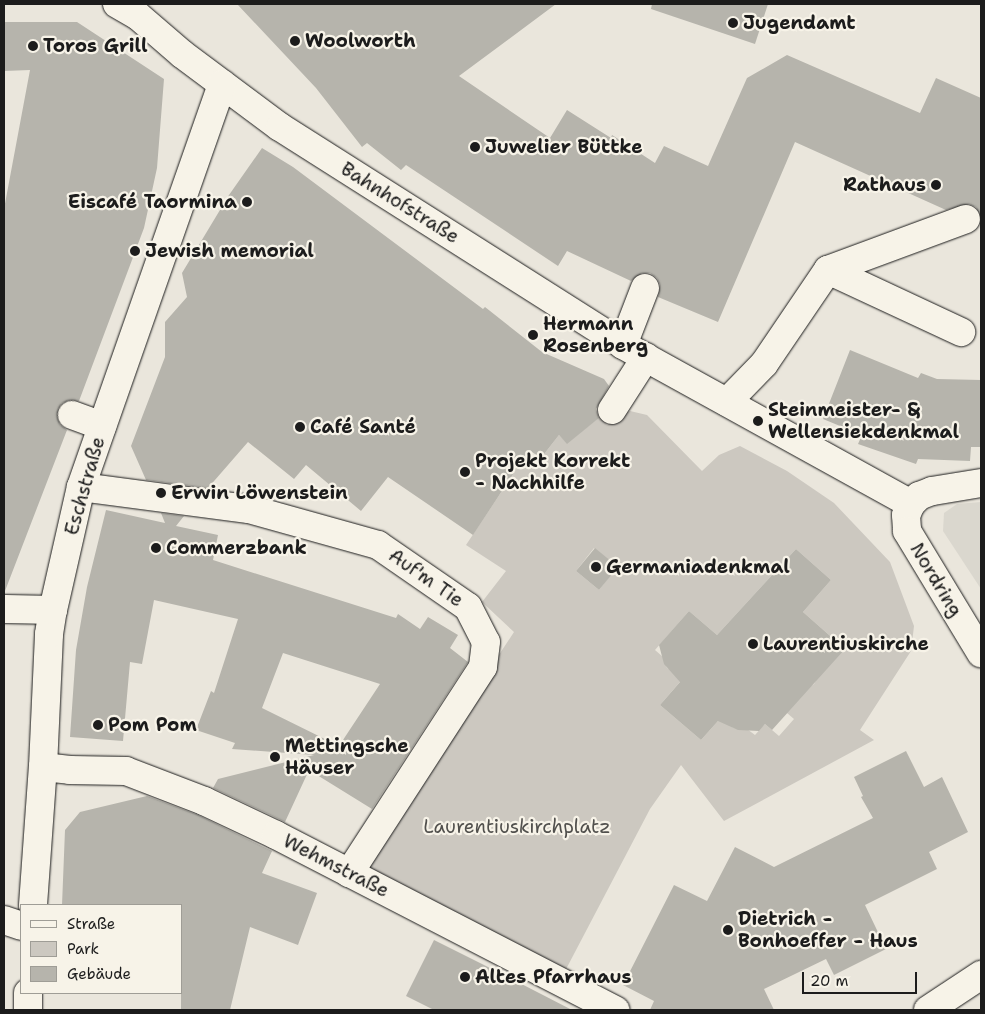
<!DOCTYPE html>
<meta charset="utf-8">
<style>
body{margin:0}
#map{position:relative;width:985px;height:1014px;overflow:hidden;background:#eae6dc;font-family:"Shantell Sans",sans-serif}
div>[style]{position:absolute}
.built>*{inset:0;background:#dad7ce}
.green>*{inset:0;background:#ccc8c0}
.building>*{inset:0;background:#b6b4ac}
.roads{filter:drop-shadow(0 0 1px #1c1c1c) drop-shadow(0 0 1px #1c1c1c)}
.street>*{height:28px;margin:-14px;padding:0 14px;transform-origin:14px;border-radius:14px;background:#f7f3e8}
.dots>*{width:14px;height:14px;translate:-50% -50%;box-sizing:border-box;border:2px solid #f7f3e8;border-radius:50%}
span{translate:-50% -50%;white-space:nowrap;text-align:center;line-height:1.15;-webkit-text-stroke:4.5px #f7f3e8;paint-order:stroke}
.poi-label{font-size:19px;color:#1c1c1c;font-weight:700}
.left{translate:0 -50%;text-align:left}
.right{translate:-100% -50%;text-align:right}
.street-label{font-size:19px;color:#1c1c1c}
.park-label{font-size:19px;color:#51504d}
.frame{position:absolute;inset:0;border:5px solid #1c1c1c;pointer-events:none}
.legend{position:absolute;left:20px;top:904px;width:162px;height:90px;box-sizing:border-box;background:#f7f3e8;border:1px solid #9f9d96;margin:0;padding:6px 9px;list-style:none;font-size:15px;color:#1c1c1c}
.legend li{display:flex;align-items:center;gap:10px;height:25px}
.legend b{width:25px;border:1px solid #9f9d96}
.scale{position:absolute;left:802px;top:972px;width:115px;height:22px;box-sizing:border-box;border:2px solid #1c1c1c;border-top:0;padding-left:6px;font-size:15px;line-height:18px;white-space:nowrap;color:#1c1c1c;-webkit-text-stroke:4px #f7f3e8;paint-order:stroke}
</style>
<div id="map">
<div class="built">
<div style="clip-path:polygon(981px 502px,981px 589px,943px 531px,944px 513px,957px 504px)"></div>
</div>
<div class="green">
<div style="clip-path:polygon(evenodd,630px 411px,647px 415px,702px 471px,719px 455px,740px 446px,787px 471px,834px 503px,890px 562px,914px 626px,911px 651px,860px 730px,874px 740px,724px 821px,681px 765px,650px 809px,564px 973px,368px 869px,370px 852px,514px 632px,482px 602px,506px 571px,466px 545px,526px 455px,541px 458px,559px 435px,567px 443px,600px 417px,607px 425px,621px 415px,630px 411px,594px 548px,617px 567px,599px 590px,576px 571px,594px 548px,630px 411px,796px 549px,831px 580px,803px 612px,836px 641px,845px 642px,845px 647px,836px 647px,814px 684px,780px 707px,794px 719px,779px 736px,765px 724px,755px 735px,747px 729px,733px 728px,727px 711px,701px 740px,660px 705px,685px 676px,667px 668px,663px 657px,655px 650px,689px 611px,717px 635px,796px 549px)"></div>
</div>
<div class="building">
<div style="clip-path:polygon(237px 4px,556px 4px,459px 76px,550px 138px,567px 110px,611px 138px,612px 135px,655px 163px,664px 146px,708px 166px,747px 78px,787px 55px,920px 113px,936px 78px,981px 98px,981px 219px,976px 207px,969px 204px,946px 210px,795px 142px,718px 322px,658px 297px,660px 285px,657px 278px,650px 273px,642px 273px,631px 281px,567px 251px,558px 266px,406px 165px,401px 170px,367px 143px,362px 147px,316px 88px)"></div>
<div style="clip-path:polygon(652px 4px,768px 4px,755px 44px,651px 9px)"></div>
<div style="clip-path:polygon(4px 22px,77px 22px,164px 79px,157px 168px,144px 228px,79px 401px,69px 400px,62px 403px,58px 409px,57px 417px,60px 425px,67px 430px,5px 591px,4px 209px,30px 70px,4px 71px)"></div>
<div style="clip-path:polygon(262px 148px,293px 167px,483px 309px,485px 307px,542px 352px,604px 379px,609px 386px,596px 409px,599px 418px,567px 444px,559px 435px,541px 458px,529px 450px,473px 535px,388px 477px,361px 511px,306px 465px,294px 479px,248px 442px,208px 488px,146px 480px,131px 446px,165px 357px,165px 322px,187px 297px,182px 273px,229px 195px)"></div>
<div style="clip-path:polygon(850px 350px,918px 378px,921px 373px,937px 379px,981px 380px,981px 447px,971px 447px,970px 461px,918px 459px,916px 464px,858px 444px,862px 435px,823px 419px)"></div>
<div style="clip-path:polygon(evenodd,106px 510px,165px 523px,161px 513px,184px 516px,176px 526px,218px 535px,213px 560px,396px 618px,398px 614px,420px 629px,428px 617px,458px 635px,450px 648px,468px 662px,372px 809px,309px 770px,285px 822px,213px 788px,218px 779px,314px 755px,232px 749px,235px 743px,196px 730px,211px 691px,214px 693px,238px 619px,154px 600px,142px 664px,130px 662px,123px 741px,70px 737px,76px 650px,87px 587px,106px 510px,283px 653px,380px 684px,339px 746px,262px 708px,283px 653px)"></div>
<div style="clip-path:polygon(595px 548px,618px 567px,599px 590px,576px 571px)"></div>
<div style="clip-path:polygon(796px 549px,831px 580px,803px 612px,845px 649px,772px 730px,765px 724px,759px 731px,738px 730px,718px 721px,701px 740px,660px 705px,680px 682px,664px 664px,659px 645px,689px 611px,717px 635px)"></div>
<div style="clip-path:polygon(906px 751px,924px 787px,942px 777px,968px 832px,929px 852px,937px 869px,865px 905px,886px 949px,834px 975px,826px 959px,764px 989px,774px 1010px,650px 1010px,654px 1001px,623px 985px,674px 885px,707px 901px,735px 847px,774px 867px,873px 818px,861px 797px,863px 796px,854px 777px)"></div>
<div style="clip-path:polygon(147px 796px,198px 815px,272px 851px,262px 873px,317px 893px,298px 945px,250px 927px,230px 1010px,181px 1010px,181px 905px,62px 905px,65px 830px,80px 812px)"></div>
<div style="clip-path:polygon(434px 940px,508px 977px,572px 1010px,434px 1010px,406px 996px)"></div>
</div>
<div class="roads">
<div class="street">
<div style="left:117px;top:4px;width:24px;rotate:30deg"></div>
<div style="left:138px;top:16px;width:58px;rotate:40.8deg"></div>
<div style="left:182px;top:54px;width:122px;rotate:36.7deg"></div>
<div style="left:280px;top:127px;width:406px;rotate:32.4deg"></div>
<div style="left:623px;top:345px;width:329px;rotate:28.9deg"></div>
<div style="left:828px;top:270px;width:147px;rotate:25deg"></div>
<div style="left:623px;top:345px;width:61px;rotate:-68.9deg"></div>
<div style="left:727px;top:402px;width:53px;rotate:-45.8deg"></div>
<div style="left:764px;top:364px;width:114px;rotate:-55.8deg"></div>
<div style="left:828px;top:270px;width:147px;rotate:-20.3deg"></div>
<div style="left:612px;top:410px;width:63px;rotate:-57.3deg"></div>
<div style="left:72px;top:415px;width:32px;rotate:20deg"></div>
<div style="left:981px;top:483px;width:50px;rotate:170.7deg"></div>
<div style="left:932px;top:491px;width:14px;rotate:159deg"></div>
<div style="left:919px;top:496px;width:11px;rotate:135deg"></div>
<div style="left:911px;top:504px;width:12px;rotate:114deg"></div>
<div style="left:906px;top:515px;width:16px;rotate:86deg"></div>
<div style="left:907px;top:531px;width:143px;rotate:58.8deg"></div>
<div style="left:81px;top:487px;width:169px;rotate:7.5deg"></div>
<div style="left:249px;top:509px;width:134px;rotate:15.6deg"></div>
<div style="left:378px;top:545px;width:109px;rotate:34.6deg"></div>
<div style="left:468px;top:607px;width:39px;rotate:63deg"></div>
<div style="left:486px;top:642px;width:25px;rotate:97deg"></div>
<div style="left:483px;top:667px;width:246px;rotate:123deg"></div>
<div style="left:4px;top:609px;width:49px;rotate:1.2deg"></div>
<div style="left:43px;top:767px;width:27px;rotate:6deg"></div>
<div style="left:70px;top:770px;width:56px;rotate:1deg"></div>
<div style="left:126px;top:771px;width:84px;rotate:21deg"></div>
<div style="left:204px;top:801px;width:80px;rotate:25.3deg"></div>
<div style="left:276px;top:835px;width:382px;rotate:27.3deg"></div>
<div style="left:33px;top:905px;width:138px;rotate:-85.9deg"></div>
<div style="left:43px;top:767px;width:133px;rotate:-87.4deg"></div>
<div style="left:49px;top:634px;width:24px;rotate:-81deg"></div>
<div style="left:53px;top:610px;width:126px;rotate:-77.2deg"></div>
<div style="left:81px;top:487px;width:427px;rotate:-70.7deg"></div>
<div style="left:4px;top:920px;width:18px;rotate:19deg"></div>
<div style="left:28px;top:1010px;width:17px;rotate:-90deg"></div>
<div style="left:928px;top:1010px;width:64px;rotate:-33.4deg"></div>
</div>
</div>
<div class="dots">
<div style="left:733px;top:23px;background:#1c1c1c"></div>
<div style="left:295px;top:41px;background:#1c1c1c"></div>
<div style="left:33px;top:46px;background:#1c1c1c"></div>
<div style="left:475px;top:147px;background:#1c1c1c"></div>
<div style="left:936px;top:185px;background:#1c1c1c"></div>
<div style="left:247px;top:202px;background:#1c1c1c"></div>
<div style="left:135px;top:251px;background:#1c1c1c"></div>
<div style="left:533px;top:335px;background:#1c1c1c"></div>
<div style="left:758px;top:421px;background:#1c1c1c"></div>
<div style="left:300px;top:427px;background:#1c1c1c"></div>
<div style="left:465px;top:472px;background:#1c1c1c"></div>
<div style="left:161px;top:493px;background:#1c1c1c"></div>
<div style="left:156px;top:548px;background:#1c1c1c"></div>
<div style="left:596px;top:567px;background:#1c1c1c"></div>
<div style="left:753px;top:644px;background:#1c1c1c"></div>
<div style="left:98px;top:725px;background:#1c1c1c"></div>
<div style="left:275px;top:757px;background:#1c1c1c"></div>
<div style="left:728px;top:930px;background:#1c1c1c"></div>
<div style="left:465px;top:977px;background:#1c1c1c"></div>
</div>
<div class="poi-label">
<span class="left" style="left:743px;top:23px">Jugendamt</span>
<span class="left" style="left:305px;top:41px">Woolworth</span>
<span class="left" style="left:43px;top:46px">Toros Grill</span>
<span class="left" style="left:485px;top:147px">Juwelier Büttke</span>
<span class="right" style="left:926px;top:185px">Rathaus</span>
<span class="right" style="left:237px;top:202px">Eiscafé Taormina</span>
<span class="left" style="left:145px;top:251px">Jewish memorial</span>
<span class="left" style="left:543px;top:335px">Hermann<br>Rosenberg</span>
<span class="left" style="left:768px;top:421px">Steinmeister- &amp;<br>Wellensiekdenkmal</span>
<span class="left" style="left:310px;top:427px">Café Santé</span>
<span class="left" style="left:475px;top:472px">Projekt Korrekt<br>- Nachhilfe</span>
<span class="left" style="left:171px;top:493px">Erwin Löwenstein</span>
<span class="left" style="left:166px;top:548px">Commerzbank</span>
<span class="left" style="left:606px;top:567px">Germaniadenkmal</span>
<span class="left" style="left:763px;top:644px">Laurentiuskirche</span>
<span class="left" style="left:108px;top:725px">Pom Pom</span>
<span class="left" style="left:285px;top:757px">Mettingsche<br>Häuser</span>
<span class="left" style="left:738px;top:930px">Dietrich -<br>Bonhoeffer - Haus</span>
<span class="left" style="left:475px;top:977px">Altes Pfarrhaus</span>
</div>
<div class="street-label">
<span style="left:400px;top:203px;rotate:32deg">Bahnhofstraße</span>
<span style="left:85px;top:486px;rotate:-74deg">Eschstraße</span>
<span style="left:426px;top:578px;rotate:35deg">Auf'm Tie</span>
<span style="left:936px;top:580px;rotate:59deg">Nordring</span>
<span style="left:336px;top:866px;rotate:27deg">Wehmstraße</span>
</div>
<div class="park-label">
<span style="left:517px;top:827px">Laurentiuskirchplatz</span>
</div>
<div class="frame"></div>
<ul class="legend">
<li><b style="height:6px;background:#f7f3e8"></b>Straße</li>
<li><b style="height:14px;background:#ccc8c0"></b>Park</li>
<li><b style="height:14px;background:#b6b4ac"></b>Gebäude</li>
</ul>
<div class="scale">20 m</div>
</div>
